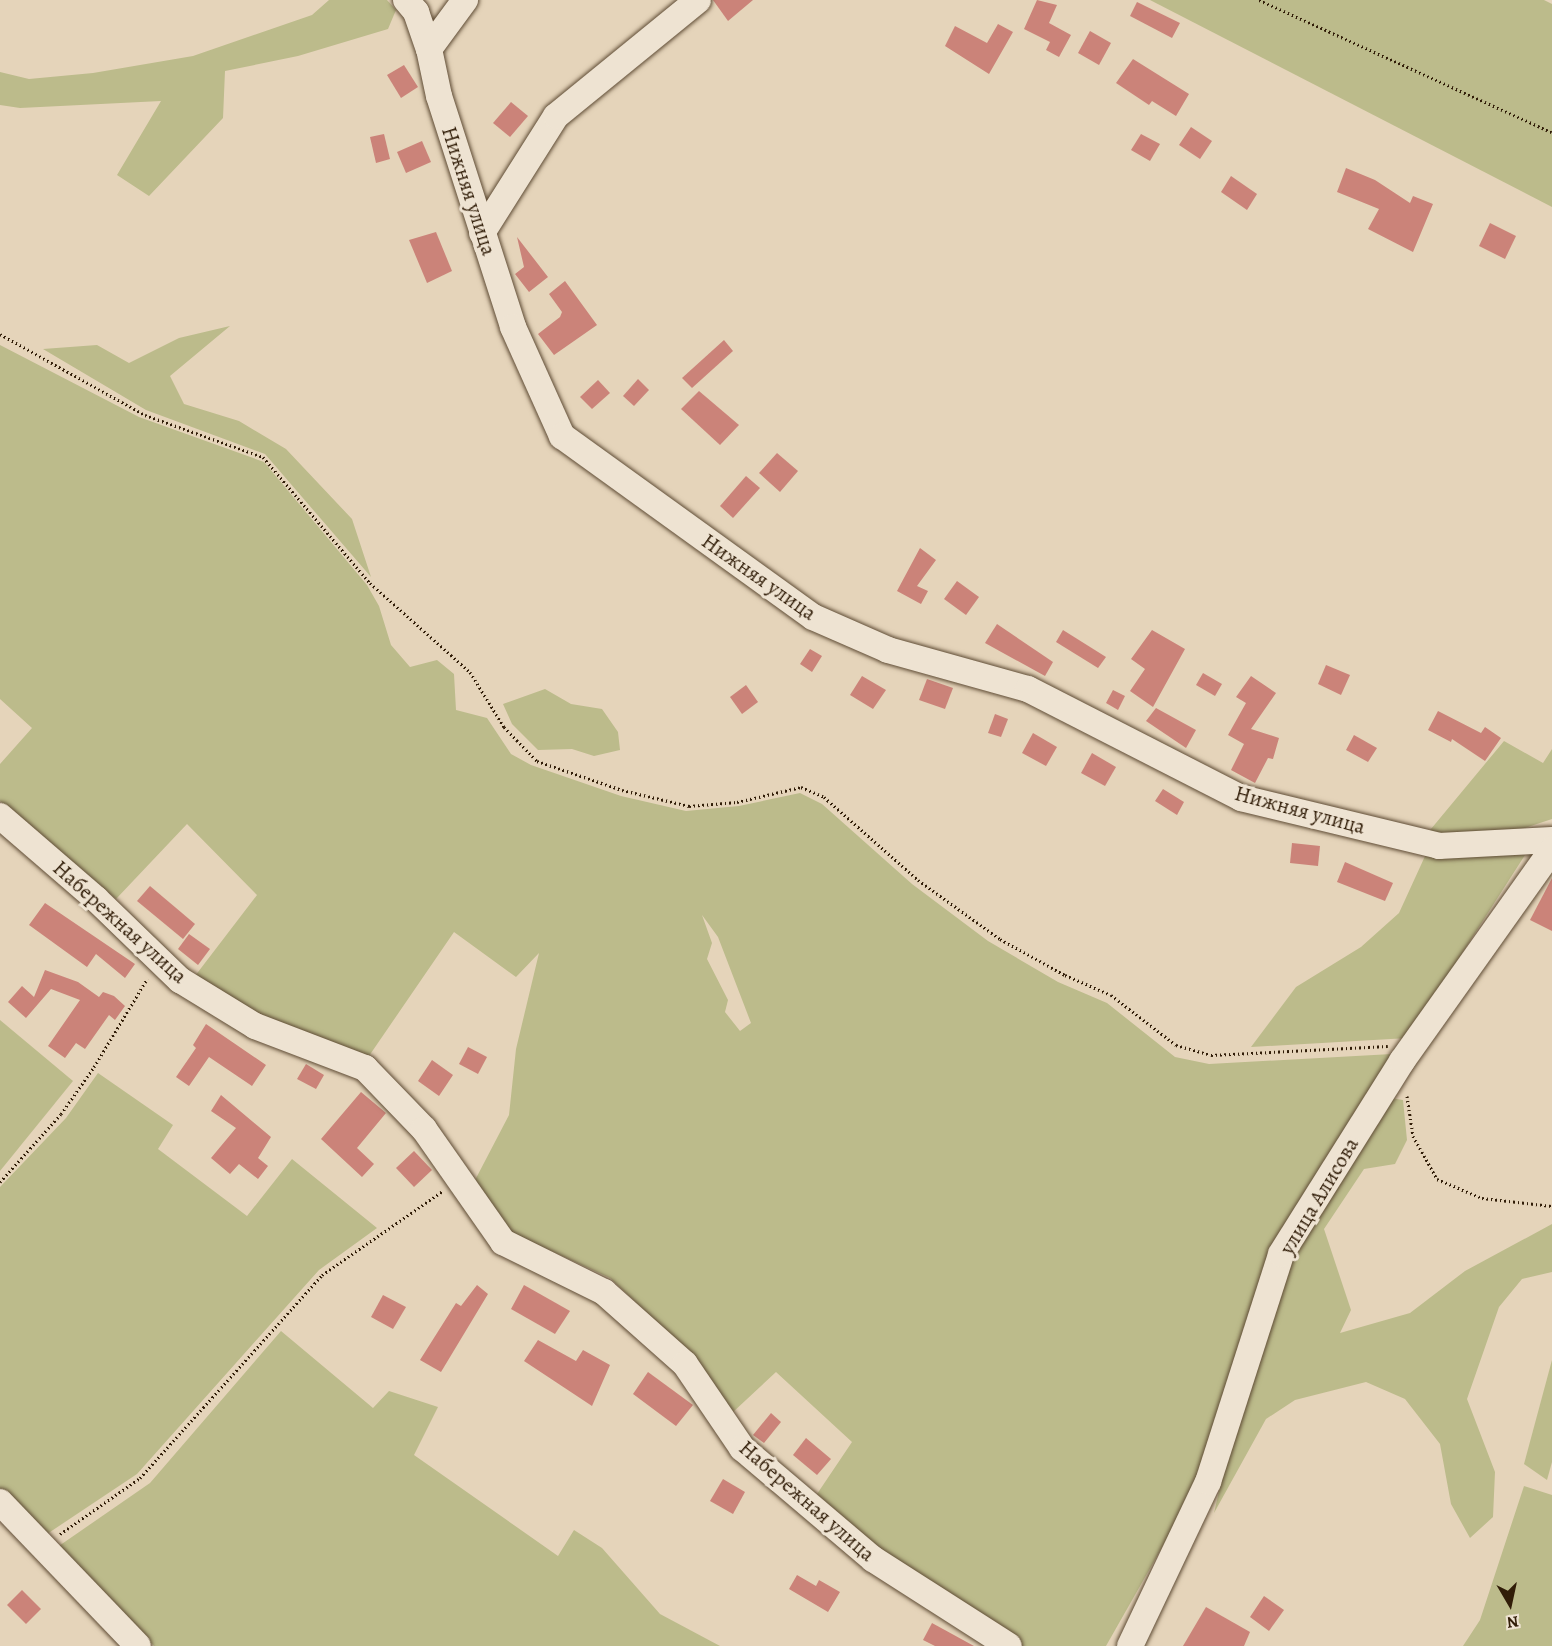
<!DOCTYPE html>
<meta charset="utf-8">
<style>
body{margin:0}
#map{position:relative;width:1552px;height:1646px;overflow:hidden;background:#e5d4ba;font-family:Alegreya,serif}
div>[style]{position:absolute}
.green>*{inset:0;background:#bcbb8b}
.building>*{inset:0;background:#cb8379}
.path>*{height:3px;margin-top:-1.5px;transform-origin:0;background:repeating-linear-gradient(90deg,#311d08 0 1.5px,transparent 0 4.5px)}
.roads{filter:drop-shadow(0 0 2px #5e4b34) drop-shadow(0 0 2px #5e4b34)}
.minor>*{height:26px;margin:-13px;padding:0 13px;transform-origin:13px;border-radius:13px;background:#eee3d2}
span{translate:-50% -50%;white-space:nowrap;text-align:center;line-height:1.15;-webkit-text-stroke:6px #eee3d2;paint-order:stroke}
.street-label{font-size:21px;color:#311d08}
.north{position:absolute;left:1480px;top:1574px;width:60px;height:60px;-webkit-text-stroke:4px #eee3d2;paint-order:stroke;rotate:171deg;font-size:16px;font-weight:700;line-height:24px;text-align:center;color:#311d08}
.north::after{content:'';display:block;margin:auto;width:21px;height:27px;background:#311d08;clip-path:polygon(50% 0,100% 100%,50% 72%,0 100%)}
</style>
<div id="map">
<div class="green">
<div style="clip-path:polygon(329px 0,387px 0,396px 10px,388px 29px,298px 56px,225px 71px,223px 118px,149px 196px,117px 175px,161px 101px,20px 108px,0 105px,0 72px,29px 79px,93px 73px,193px 56px,312px 15px)"></div>
<div style="clip-path:polygon(1150px 0,1544px 0,1552px 4px,1552px 207px)"></div>
<div style="clip-path:polygon(230px 326px,170px 376px,184px 404px,239px 421px,286px 449px,352px 519px,371px 577px,265px 454px,146px 410px,43px 349px,97px 345px,129px 363px,179px 338px)"></div>
<div style="clip-path:polygon(evenodd,0 345px,139px 417px,264px 462px,367px 585px,379px 606px,391px 645px,410px 667px,437px 660px,454px 674px,456px 710px,487px 718px,511px 754px,531px 765px,621px 796px,686px 811px,739px 806px,800px 793px,822px 804px,912px 884px,988px 941px,1058px 982px,1107px 1003px,1175px 1057px,1209px 1064px,1392px 1054px,1277px 1247px,1202px 1477px,1106px 1646px,1023px 1646px,879px 1549px,817px 1494px,852px 1442px,776px 1372px,732px 1413px,692px 1355px,610px 1278px,508px 1231px,473px 1184px,509px 1115px,516px 1049px,539px 953px,516px 977px,454px 932px,369px 1056px,255px 1016px,195px 976px,257px 895px,187px 824px,116px 899px,0 801px,0 764px,32px 728px,0 699px,0 345px,702px 915px,718px 937px,751px 1023px,740px 1031px,725px 1012px,728px 1000px,707px 959px,712px 943px,702px 915px)"></div>
<div style="clip-path:polygon(545px 689px,571px 704px,602px 709px,618px 732px,620px 750px,594px 756px,572px 749px,538px 750px,512px 724px,503px 704px)"></div>
<div style="clip-path:polygon(1504px 741px,1543px 763px,1552px 749px,1552px 819px,1504px 835px,1426px 835px)"></div>
<div style="clip-path:polygon(1426px 854px,1525px 855px,1408px 1038px,1251px 1047px,1296px 987px,1361px 947px,1399px 913px)"></div>
<div style="clip-path:polygon(0 1020px,73px 1081px,0 1171px)"></div>
<div style="clip-path:polygon(98px 1073px,173px 1125px,158px 1149px,247px 1216px,292px 1159px,377px 1228px,319px 1270px,137px 1474px,41px 1538px,0 1494px,0 1187px,66px 1118px)"></div>
<div style="clip-path:polygon(1390px 1098px,1403px 1100px,1407px 1140px,1395px 1164px,1364px 1169px,1324px 1229px,1351px 1310px,1340px 1333px,1410px 1313px,1465px 1271px,1552px 1224px,1552px 1272px,1522px 1279px,1499px 1307px,1467px 1399px,1495px 1472px,1493px 1517px,1470px 1538px,1451px 1504px,1440px 1444px,1405px 1399px,1366px 1382px,1295px 1400px,1266px 1419px,1214px 1513px,1242px 1392px,1287px 1251px)"></div>
<div style="clip-path:polygon(281px 1331px,373px 1408px,389px 1391px,438px 1407px,414px 1455px,558px 1556px,574px 1530px,602px 1548px,660px 1614px,720px 1646px,154px 1646px,56px 1548px,150px 1483px)"></div>
<div style="clip-path:polygon(1552px 1360px,1552px 1462px,1547px 1480px,1524px 1464px)"></div>
<div style="clip-path:polygon(1524px 1486px,1552px 1495px,1552px 1646px,1463px 1646px,1480px 1620px)"></div>
</div>
<div class="building">
<div style="clip-path:polygon(713px 0,753px 0,728px 21px)"></div>
<div style="clip-path:polygon(1037px 0,1057px 5px,1049px 23px,1071px 35px,1059px 57px,1046px 50px,1050px 42px,1024px 29px)"></div>
<div style="clip-path:polygon(1137px 2px,1180px 23px,1172px 38px,1130px 16px)"></div>
<div style="clip-path:polygon(998px 24px,1013px 32px,989px 74px,945px 46px,955px 26px,987px 43px)"></div>
<div style="clip-path:polygon(1090px 31px,1111px 43px,1099px 65px,1078px 53px)"></div>
<div style="clip-path:polygon(1133px 59px,1189px 94px,1176px 116px,1152px 101px,1149px 105px,1116px 83px)"></div>
<div style="clip-path:polygon(404px 65px,418px 87px,401px 98px,387px 75px)"></div>
<div style="clip-path:polygon(511px 102px,528px 116px,510px 137px,493px 123px)"></div>
<div style="clip-path:polygon(1191px 127px,1212px 141px,1200px 159px,1179px 145px)"></div>
<div style="clip-path:polygon(384px 134px,390px 159px,376px 163px,370px 137px)"></div>
<div style="clip-path:polygon(1141px 134px,1160px 144px,1150px 161px,1131px 150px)"></div>
<div style="clip-path:polygon(422px 141px,431px 162px,406px 173px,397px 152px)"></div>
<div style="clip-path:polygon(1346px 168px,1375px 180px,1410px 203px,1413px 196px,1433px 204px,1413px 252px,1368px 229px,1379px 209px,1337px 192px)"></div>
<div style="clip-path:polygon(1231px 176px,1257px 194px,1247px 210px,1221px 192px)"></div>
<div style="clip-path:polygon(1490px 223px,1516px 236px,1505px 259px,1479px 246px)"></div>
<div style="clip-path:polygon(436px 232px,452px 271px,427px 283px,409px 240px)"></div>
<div style="clip-path:polygon(517px 237px,548px 277px,529px 292px,515px 274px,524px 267px)"></div>
<div style="clip-path:polygon(565px 281px,597px 325px,554px 355px,538px 334px,560px 317px,562px 312px,549px 294px)"></div>
<div style="clip-path:polygon(724px 340px,733px 351px,692px 388px,682px 378px)"></div>
<div style="clip-path:polygon(638px 379px,649px 390px,634px 406px,623px 396px)"></div>
<div style="clip-path:polygon(598px 380px,610px 393px,592px 409px,580px 397px)"></div>
<div style="clip-path:polygon(699px 391px,739px 425px,720px 445px,681px 409px)"></div>
<div style="clip-path:polygon(777px 453px,798px 471px,780px 492px,759px 473px)"></div>
<div style="clip-path:polygon(746px 476px,760px 488px,733px 518px,720px 506px)"></div>
<div style="clip-path:polygon(920px 548px,936px 560px,917px 586px,928px 591px,921px 604px,897px 591px)"></div>
<div style="clip-path:polygon(957px 581px,979px 597px,966px 615px,944px 599px)"></div>
<div style="clip-path:polygon(997px 624px,1053px 662px,1045px 676px,985px 643px)"></div>
<div style="clip-path:polygon(1063px 630px,1106px 657px,1098px 668px,1056px 642px)"></div>
<div style="clip-path:polygon(1152px 630px,1185px 649px,1153px 707px,1130px 691px,1145px 669px,1131px 659px)"></div>
<div style="clip-path:polygon(810px 649px,822px 656px,812px 672px,800px 664px)"></div>
<div style="clip-path:polygon(1326px 665px,1350px 675px,1341px 695px,1318px 684px)"></div>
<div style="clip-path:polygon(1203px 673px,1222px 684px,1215px 696px,1196px 685px)"></div>
<div style="clip-path:polygon(862px 676px,886px 690px,873px 709px,850px 695px)"></div>
<div style="clip-path:polygon(1251px 676px,1276px 693px,1251px 729px,1279px 738px,1273px 759px,1268px 758px,1255px 783px,1231px 770px,1244px 744px,1228px 735px,1246px 703px,1236px 697px)"></div>
<div style="clip-path:polygon(927px 679px,953px 688px,945px 709px,919px 700px)"></div>
<div style="clip-path:polygon(746px 685px,758px 702px,742px 714px,730px 697px)"></div>
<div style="clip-path:polygon(1113px 690px,1125px 696px,1118px 710px,1106px 703px)"></div>
<div style="clip-path:polygon(1156px 708px,1196px 730px,1186px 748px,1146px 721px)"></div>
<div style="clip-path:polygon(1438px 711px,1481px 733px,1485px 727px,1501px 738px,1485px 761px,1452px 739px,1451px 742px,1428px 730px)"></div>
<div style="clip-path:polygon(995px 714px,1008px 719px,1001px 737px,988px 733px)"></div>
<div style="clip-path:polygon(1033px 733px,1057px 747px,1046px 766px,1022px 753px)"></div>
<div style="clip-path:polygon(1354px 735px,1377px 748px,1368px 762px,1346px 750px)"></div>
<div style="clip-path:polygon(1092px 753px,1116px 767px,1105px 786px,1081px 773px)"></div>
<div style="clip-path:polygon(1163px 789px,1184px 802px,1177px 815px,1155px 801px)"></div>
<div style="clip-path:polygon(1292px 843px,1320px 846px,1318px 866px,1290px 863px)"></div>
<div style="clip-path:polygon(1345px 862px,1393px 883px,1385px 901px,1337px 882px)"></div>
<div style="clip-path:polygon(1552px 878px,1552px 931px,1530px 920px)"></div>
<div style="clip-path:polygon(150px 886px,195px 924px,183px 939px,137px 901px)"></div>
<div style="clip-path:polygon(45px 903px,135px 964px,125px 978px,96px 954px,87px 967px,29px 925px)"></div>
<div style="clip-path:polygon(189px 934px,210px 949px,198px 965px,178px 949px)"></div>
<div style="clip-path:polygon(45px 970px,78px 982px,99px 997px,103px 992px,114px 996px,125px 1006px,115px 1020px,109px 1015px,85px 1049px,76px 1043px,65px 1058px,48px 1046px,80px 1000px,51px 989px,26px 1018px,8px 1002px,22px 986px,34px 997px)"></div>
<div style="clip-path:polygon(206px 1024px,266px 1065px,252px 1086px,209px 1057px,189px 1086px,176px 1077px,196px 1048px,193px 1045px)"></div>
<div style="clip-path:polygon(468px 1047px,487px 1057px,478px 1074px,459px 1064px)"></div>
<div style="clip-path:polygon(432px 1060px,453px 1075px,439px 1096px,418px 1081px)"></div>
<div style="clip-path:polygon(306px 1064px,324px 1075px,316px 1089px,297px 1079px)"></div>
<div style="clip-path:polygon(361px 1092px,386px 1113px,357px 1148px,374px 1164px,362px 1177px,321px 1139px)"></div>
<div style="clip-path:polygon(221px 1095px,271px 1137px,258px 1158px,268px 1166px,258px 1179px,239px 1164px,230px 1174px,211px 1158px,236px 1128px,211px 1111px)"></div>
<div style="clip-path:polygon(414px 1151px,432px 1170px,414px 1187px,396px 1168px)"></div>
<div style="clip-path:polygon(477px 1285px,488px 1294px,441px 1372px,420px 1360px,456px 1303px,461px 1306px)"></div>
<div style="clip-path:polygon(524px 1285px,570px 1311px,555px 1334px,511px 1309px)"></div>
<div style="clip-path:polygon(383px 1295px,406px 1307px,393px 1329px,371px 1317px)"></div>
<div style="clip-path:polygon(538px 1340px,576px 1361px,583px 1350px,610px 1365px,592px 1406px,524px 1361px)"></div>
<div style="clip-path:polygon(648px 1372px,693px 1405px,676px 1426px,633px 1394px)"></div>
<div style="clip-path:polygon(771px 1413px,781px 1422px,764px 1443px,753px 1435px)"></div>
<div style="clip-path:polygon(806px 1438px,831px 1459px,817px 1475px,793px 1455px)"></div>
<div style="clip-path:polygon(723px 1479px,745px 1492px,733px 1514px,710px 1501px)"></div>
<div style="clip-path:polygon(797px 1575px,816px 1586px,819px 1580px,840px 1592px,828px 1612px,789px 1589px)"></div>
<div style="clip-path:polygon(22px 1590px,41px 1609px,26px 1624px,7px 1605px)"></div>
<div style="clip-path:polygon(1264px 1596px,1284px 1610px,1269px 1631px,1250px 1617px)"></div>
<div style="clip-path:polygon(1206px 1607px,1250px 1632px,1244px 1646px,1183px 1646px)"></div>
<div style="clip-path:polygon(932px 1623px,974px 1646px,935px 1646px,923px 1640px)"></div>
</div>
<div class="path">
<div style="left:1259px;top:0;width:321px;rotate:24.3deg"></div>
<div style="left:0;top:334px;width:166px;rotate:29.2deg"></div>
<div style="left:145px;top:415px;width:125px;rotate:19.6deg"></div>
<div style="left:263px;top:457px;width:165px;rotate:49.7deg"></div>
<div style="left:370px;top:583px;width:134px;rotate:41.7deg"></div>
<div style="left:470px;top:672px;width:65px;rotate:58.3deg"></div>
<div style="left:504px;top:727px;width:47px;rotate:45.9deg"></div>
<div style="left:537px;top:761px;width:90px;rotate:18.8deg"></div>
<div style="left:622px;top:790px;width:69px;rotate:13.4deg"></div>
<div style="left:689px;top:806px;width:48px;rotate:-4.8deg"></div>
<div style="left:737px;top:802px;width:66px;rotate:-13.2deg"></div>
<div style="left:801px;top:787px;width:25px;rotate:23deg"></div>
<div style="left:824px;top:797px;width:125px;rotate:41.4deg"></div>
<div style="left:918px;top:880px;width:101px;rotate:35.7deg"></div>
<div style="left:1000px;top:939px;width:74px;rotate:29deg"></div>
<div style="left:1065px;top:975px;width:50px;rotate:23.5deg"></div>
<div style="left:1111px;top:995px;width:82px;rotate:37.6deg"></div>
<div style="left:1176px;top:1045px;width:36px;rotate:16deg"></div>
<div style="left:1211px;top:1055px;width:177px;rotate:-2.9deg"></div>
<div style="left:1407px;top:1096px;width:40px;rotate:81.5deg"></div>
<div style="left:1413px;top:1136px;width:49px;rotate:60.8deg"></div>
<div style="left:1437px;top:1179px;width:49px;rotate:22.9deg"></div>
<div style="left:1482px;top:1198px;width:70px;rotate:6.5deg"></div>
<div style="left:0;top:1182px;width:91px;rotate:-48.1deg"></div>
<div style="left:61px;top:1114px;width:57px;rotate:-54.9deg"></div>
<div style="left:94px;top:1067px;width:103px;rotate:-58.9deg"></div>
<div style="left:60px;top:1534px;width:98px;rotate:-35deg"></div>
<div style="left:140px;top:1478px;width:273px;rotate:-48.1deg"></div>
<div style="left:322px;top:1275px;width:147px;rotate:-34.8deg"></div>
</div>
<div class="roads">
<div class="minor">
<div style="left:406px;top:0;width:16px;rotate:50deg"></div>
<div style="left:416px;top:12px;width:39px;rotate:71deg"></div>
<div style="left:429px;top:49px;width:48px;rotate:78deg"></div>
<div style="left:439px;top:96px;width:243px;rotate:72.2deg"></div>
<div style="left:513px;top:327px;width:120px;rotate:65.8deg"></div>
<div style="left:562px;top:436px;width:309px;rotate:35.8deg"></div>
<div style="left:813px;top:617px;width:82px;rotate:23.7deg"></div>
<div style="left:888px;top:650px;width:145px;rotate:15.6deg"></div>
<div style="left:1028px;top:689px;width:239px;rotate:27.1deg"></div>
<div style="left:1241px;top:798px;width:204px;rotate:13.6deg"></div>
<div style="left:1439px;top:846px;width:113px;rotate:-3deg"></div>
<div style="left:429px;top:49px;width:61px;rotate:-53.7deg"></div>
<div style="left:482px;top:233px;width:138px;rotate:-57.7deg"></div>
<div style="left:556px;top:116px;width:183px;rotate:-39.2deg"></div>
<div style="left:0;top:816px;width:127px;rotate:40.8deg"></div>
<div style="left:96px;top:899px;width:117px;rotate:44deg"></div>
<div style="left:180px;top:980px;width:88px;rotate:31.5deg"></div>
<div style="left:255px;top:1026px;width:118px;rotate:20.9deg"></div>
<div style="left:365px;top:1068px;width:85px;rotate:46deg"></div>
<div style="left:424px;top:1129px;width:138px;rotate:55deg"></div>
<div style="left:503px;top:1242px;width:113px;rotate:26.3deg"></div>
<div style="left:604px;top:1292px;width:108px;rotate:41.6deg"></div>
<div style="left:685px;top:1364px;width:102px;rotate:55.8deg"></div>
<div style="left:742px;top:1448px;width:172px;rotate:40.3deg"></div>
<div style="left:873px;top:1559px;width:161px;rotate:32.6deg"></div>
<div style="left:0;top:1502px;width:199px;rotate:46.2deg"></div>
<div style="left:1130px;top:1646px;width:182px;rotate:-64.6deg"></div>
<div style="left:1208px;top:1482px;width:239px;rotate:-72.2deg"></div>
<div style="left:1281px;top:1254px;width:228px;rotate:-57.9deg"></div>
<div style="left:1402px;top:1061px;width:259px;rotate:-54.6deg"></div>
</div>
</div>
<div class="street-label">
<span style="left:469px;top:191px;rotate:72deg">Нижняя улица</span>
<span style="left:759px;top:577px;rotate:35deg">Нижняя улица</span>
<span style="left:1300px;top:810px;rotate:15deg">Нижняя улица</span>
<span style="left:120px;top:922px;rotate:42deg">Набережная улица</span>
<span style="left:1319px;top:1196px;rotate:-59deg">улица Алисова</span>
<span style="left:807px;top:1501px;rotate:41deg">Набережная улица</span>
</div>
<div class="north">N</div>
</div>
